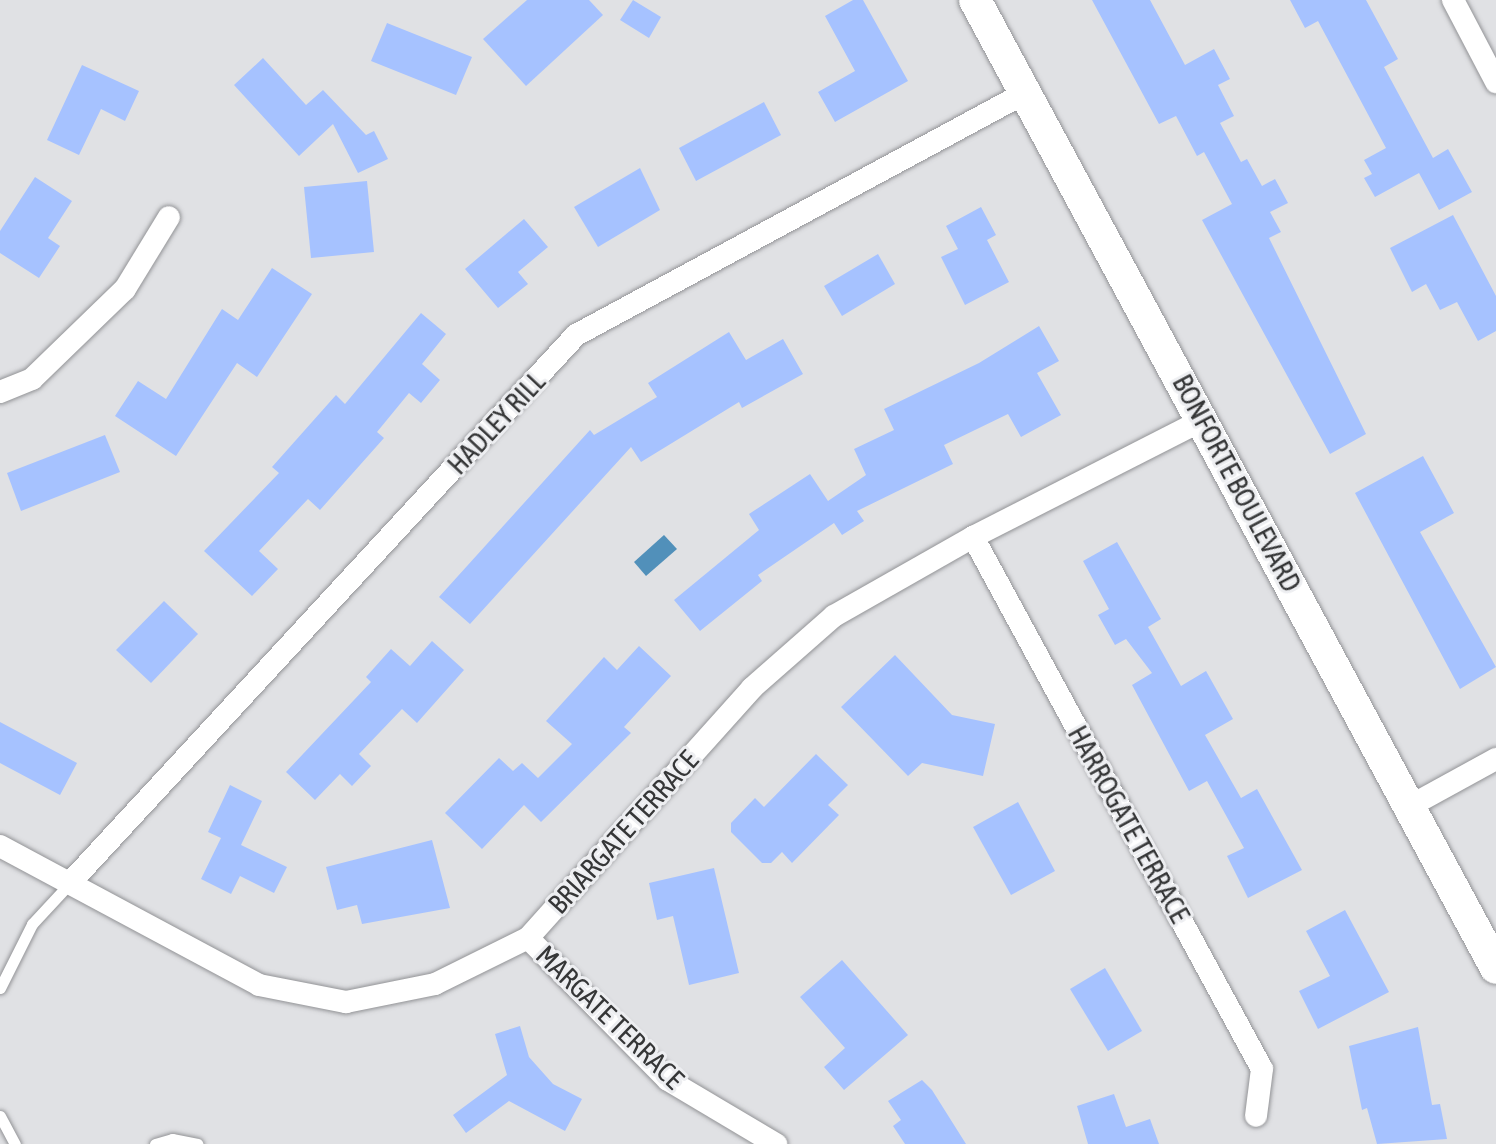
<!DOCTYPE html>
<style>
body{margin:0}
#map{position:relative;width:1496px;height:1144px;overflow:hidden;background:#e0e1e4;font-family:"Asap Condensed",sans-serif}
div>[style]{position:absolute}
.water>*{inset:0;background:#5190ba}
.building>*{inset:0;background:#a6c2ff}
.roads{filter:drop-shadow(0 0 2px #929396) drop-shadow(0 0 2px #929396)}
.service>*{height:11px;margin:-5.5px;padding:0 5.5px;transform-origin:5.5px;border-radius:5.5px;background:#fff}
.minor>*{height:22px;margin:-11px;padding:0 11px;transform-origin:11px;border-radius:11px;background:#fff}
.secondary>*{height:32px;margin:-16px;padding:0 16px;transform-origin:16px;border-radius:16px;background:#fff}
span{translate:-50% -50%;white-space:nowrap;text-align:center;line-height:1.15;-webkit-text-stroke:6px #edeef1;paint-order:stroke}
.street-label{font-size:28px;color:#353637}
</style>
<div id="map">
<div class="water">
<div style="clip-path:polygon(664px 535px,677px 549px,646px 576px,634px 562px)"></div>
</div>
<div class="building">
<div style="clip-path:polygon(527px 0,589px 0,603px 15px,526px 86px,483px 39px)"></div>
<div style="clip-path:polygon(633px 0,661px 17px,649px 38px,620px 20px)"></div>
<div style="clip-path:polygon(853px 0,863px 0,908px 81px,835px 122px,818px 92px,855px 71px,825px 16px)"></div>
<div style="clip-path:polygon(1092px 0,1150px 0,1185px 65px,1214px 49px,1230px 79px,1218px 85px,1234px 116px,1220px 123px,1241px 162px,1247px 159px,1262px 186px,1275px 179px,1288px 203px,1270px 212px,1281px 232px,1269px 238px,1366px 434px,1330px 454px,1202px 220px,1232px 204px,1204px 152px,1197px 156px,1176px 116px,1159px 124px)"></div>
<div style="clip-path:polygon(1290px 0,1366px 0,1398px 59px,1384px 67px,1433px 158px,1448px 149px,1472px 192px,1439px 210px,1419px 173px,1375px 197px,1364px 178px,1372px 174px,1364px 160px,1386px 148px,1318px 21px,1305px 28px)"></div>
<div style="clip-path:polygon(387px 23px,472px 57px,456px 95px,371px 61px)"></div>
<div style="clip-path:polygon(263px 58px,306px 105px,323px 90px,366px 135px,374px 131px,388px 159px,358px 173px,333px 124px,299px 156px,234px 85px)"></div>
<div style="clip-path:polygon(82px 65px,139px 91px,125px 121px,101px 109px,79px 155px,47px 140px)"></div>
<div style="clip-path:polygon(764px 102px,781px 135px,696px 181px,679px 148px)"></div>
<div style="clip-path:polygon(640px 168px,660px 210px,598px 247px,574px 207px)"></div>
<div style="clip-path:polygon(35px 177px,72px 201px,48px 238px,60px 246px,39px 278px,0 253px,0 231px)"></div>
<div style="clip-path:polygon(367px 181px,374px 252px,311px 258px,304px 187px)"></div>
<div style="clip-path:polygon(981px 207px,996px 235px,987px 240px,1009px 282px,965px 305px,941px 257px,958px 249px,946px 226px)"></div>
<div style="clip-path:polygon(1453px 215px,1496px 296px,1496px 331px,1478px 341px,1457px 302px,1440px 310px,1426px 284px,1412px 292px,1390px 248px)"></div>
<div style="clip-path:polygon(524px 219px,548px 247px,518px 272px,528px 284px,498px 308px,465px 269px)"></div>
<div style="clip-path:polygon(878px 254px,895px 284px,842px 316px,824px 286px)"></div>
<div style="clip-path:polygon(272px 268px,312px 294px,257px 377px,237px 363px,176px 456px,115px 416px,138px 381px,166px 399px,222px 309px,238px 320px)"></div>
<div style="clip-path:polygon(421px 313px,446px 334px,422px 364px,440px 380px,421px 403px,409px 393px,377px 432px,384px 438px,320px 510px,308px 499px,259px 551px,278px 569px,252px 596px,204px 551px,279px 473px,272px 467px,336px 395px,345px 404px)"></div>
<div style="clip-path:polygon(1039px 326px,1059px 361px,1037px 373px,1061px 415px,1021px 437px,1008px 414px,944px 445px,953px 464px,857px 511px,864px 521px,842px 535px,834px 523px,758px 575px,762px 581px,700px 631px,674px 600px,759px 530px,749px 514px,810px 474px,828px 501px,866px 475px,854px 449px,894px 430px,884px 409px,979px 363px)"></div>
<div style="clip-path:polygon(729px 332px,746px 360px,783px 339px,803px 374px,742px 408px,739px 402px,641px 462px,631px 447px,470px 624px,439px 597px,590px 430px,594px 435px,657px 397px,648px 383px)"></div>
<div style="clip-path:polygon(105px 435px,120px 472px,21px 511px,7px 473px)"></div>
<div style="clip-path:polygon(1423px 456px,1454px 513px,1420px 532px,1496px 667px,1460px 689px,1355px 493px)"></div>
<div style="clip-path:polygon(1117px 542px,1161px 619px,1148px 627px,1181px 686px,1206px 671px,1233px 719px,1205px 735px,1241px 798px,1257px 789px,1302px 870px,1248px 898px,1227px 856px,1244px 848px,1207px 781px,1189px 791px,1132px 685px,1152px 673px,1126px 639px,1115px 645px,1098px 615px,1109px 609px,1083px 561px)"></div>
<div style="clip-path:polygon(164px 601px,198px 634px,151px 683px,116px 650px)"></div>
<div style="clip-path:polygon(432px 641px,464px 670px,417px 723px,402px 709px,359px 754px,371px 766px,352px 786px,340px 774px,315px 800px,286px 772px,371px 682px,366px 677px,391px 649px,410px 666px)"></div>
<div style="clip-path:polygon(639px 646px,671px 676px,624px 727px,631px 733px,541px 822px,524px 805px,482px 849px,445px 813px,499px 758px,513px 771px,522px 763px,538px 778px,572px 744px,546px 721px,604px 657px,617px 670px)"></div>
<div style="clip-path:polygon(895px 655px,952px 715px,995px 724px,983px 776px,922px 763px,908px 776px,841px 707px)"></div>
<div style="clip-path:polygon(0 722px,77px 763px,60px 795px,0 763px)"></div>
<div style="clip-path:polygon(816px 754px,848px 785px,828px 805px,839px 815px,792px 863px,782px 852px,771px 863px,762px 863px,731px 832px,731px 823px,755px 798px,764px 807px)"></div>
<div style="clip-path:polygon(230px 785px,262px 801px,241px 845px,287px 867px,274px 893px,240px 876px,231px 894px,201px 879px,221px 838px,208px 832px)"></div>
<div style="clip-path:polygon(1018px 802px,1055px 871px,1011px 895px,973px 827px)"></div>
<div style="clip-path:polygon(432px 840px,450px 908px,362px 924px,357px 905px,337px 910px,326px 867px)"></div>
<div style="clip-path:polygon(714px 868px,739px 973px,689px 985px,673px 916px,657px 920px,649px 883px)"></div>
<div style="clip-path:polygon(1345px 910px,1389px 992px,1318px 1029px,1299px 991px,1330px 976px,1306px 931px)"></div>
<div style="clip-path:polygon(842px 960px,908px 1035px,844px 1090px,824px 1067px,845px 1048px,800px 997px)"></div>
<div style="clip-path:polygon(1105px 968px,1142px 1031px,1108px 1051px,1070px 989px)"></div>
<div style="clip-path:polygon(520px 1026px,529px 1057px,553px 1084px,582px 1099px,565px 1131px,509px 1101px,466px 1133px,453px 1115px,507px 1075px,495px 1034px)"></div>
<div style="clip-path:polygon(1418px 1027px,1432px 1105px,1440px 1104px,1447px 1139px,1377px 1144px,1367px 1108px,1362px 1110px,1349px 1046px)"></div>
<div style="clip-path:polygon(922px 1080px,932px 1090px,966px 1144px,905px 1144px,893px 1126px,901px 1120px,888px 1101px)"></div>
<div style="clip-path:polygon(1114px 1094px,1126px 1127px,1150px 1119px,1159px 1144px,1088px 1144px,1077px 1106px)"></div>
</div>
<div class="roads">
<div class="service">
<div style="left:0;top:988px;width:72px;rotate:-63.4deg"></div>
<div style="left:32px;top:924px;width:56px;rotate:-47.2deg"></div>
<div style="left:0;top:1116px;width:32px;rotate:62deg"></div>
<div style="left:155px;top:1144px;width:18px;rotate:-16deg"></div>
<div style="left:172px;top:1139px;width:26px;rotate:11deg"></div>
</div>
<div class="minor">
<div style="left:1453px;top:0;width:93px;rotate:62.3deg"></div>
<div style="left:0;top:392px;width:35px;rotate:-22deg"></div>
<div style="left:32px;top:379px;width:129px;rotate:-44.1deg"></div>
<div style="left:125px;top:289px;width:84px;rotate:-58.6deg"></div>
<div style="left:973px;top:537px;width:605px;rotate:61.49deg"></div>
<div style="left:1262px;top:1069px;width:47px;rotate:97.3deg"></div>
<div style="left:1410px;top:806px;width:98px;rotate:-28.7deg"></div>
<div style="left:0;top:846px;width:294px;rotate:28.2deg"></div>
<div style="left:259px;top:985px;width:89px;rotate:11.1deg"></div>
<div style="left:346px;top:1002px;width:91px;rotate:-11.4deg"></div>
<div style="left:435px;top:984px;width:104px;rotate:-26.3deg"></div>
<div style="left:528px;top:938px;width:336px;rotate:-48.1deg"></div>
<div style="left:752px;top:688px;width:109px;rotate:-41.3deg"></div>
<div style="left:834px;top:616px;width:160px;rotate:-29.6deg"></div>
<div style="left:973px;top:537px;width:258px;rotate:-27deg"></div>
<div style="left:70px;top:883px;width:746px;rotate:-47.28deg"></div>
<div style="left:576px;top:335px;width:508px;rotate:-28.33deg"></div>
<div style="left:528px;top:938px;width:199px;rotate:45.4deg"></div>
<div style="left:668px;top:1080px;width:126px;rotate:30.7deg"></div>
</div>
<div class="secondary">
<div style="left:975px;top:0;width:1099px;rotate:61.71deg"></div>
</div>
</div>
<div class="street-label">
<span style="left:496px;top:423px;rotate:-47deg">HADLEY RILL</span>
<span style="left:1237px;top:483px;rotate:62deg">BONFORTE BOULEVARD</span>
<span style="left:1129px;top:824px;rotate:61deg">HARROGATE TERRACE</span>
<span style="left:623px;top:832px;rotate:-48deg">BRIARGATE TERRACE</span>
<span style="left:610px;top:1017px;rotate:44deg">MARGATE TERRACE</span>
</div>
</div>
